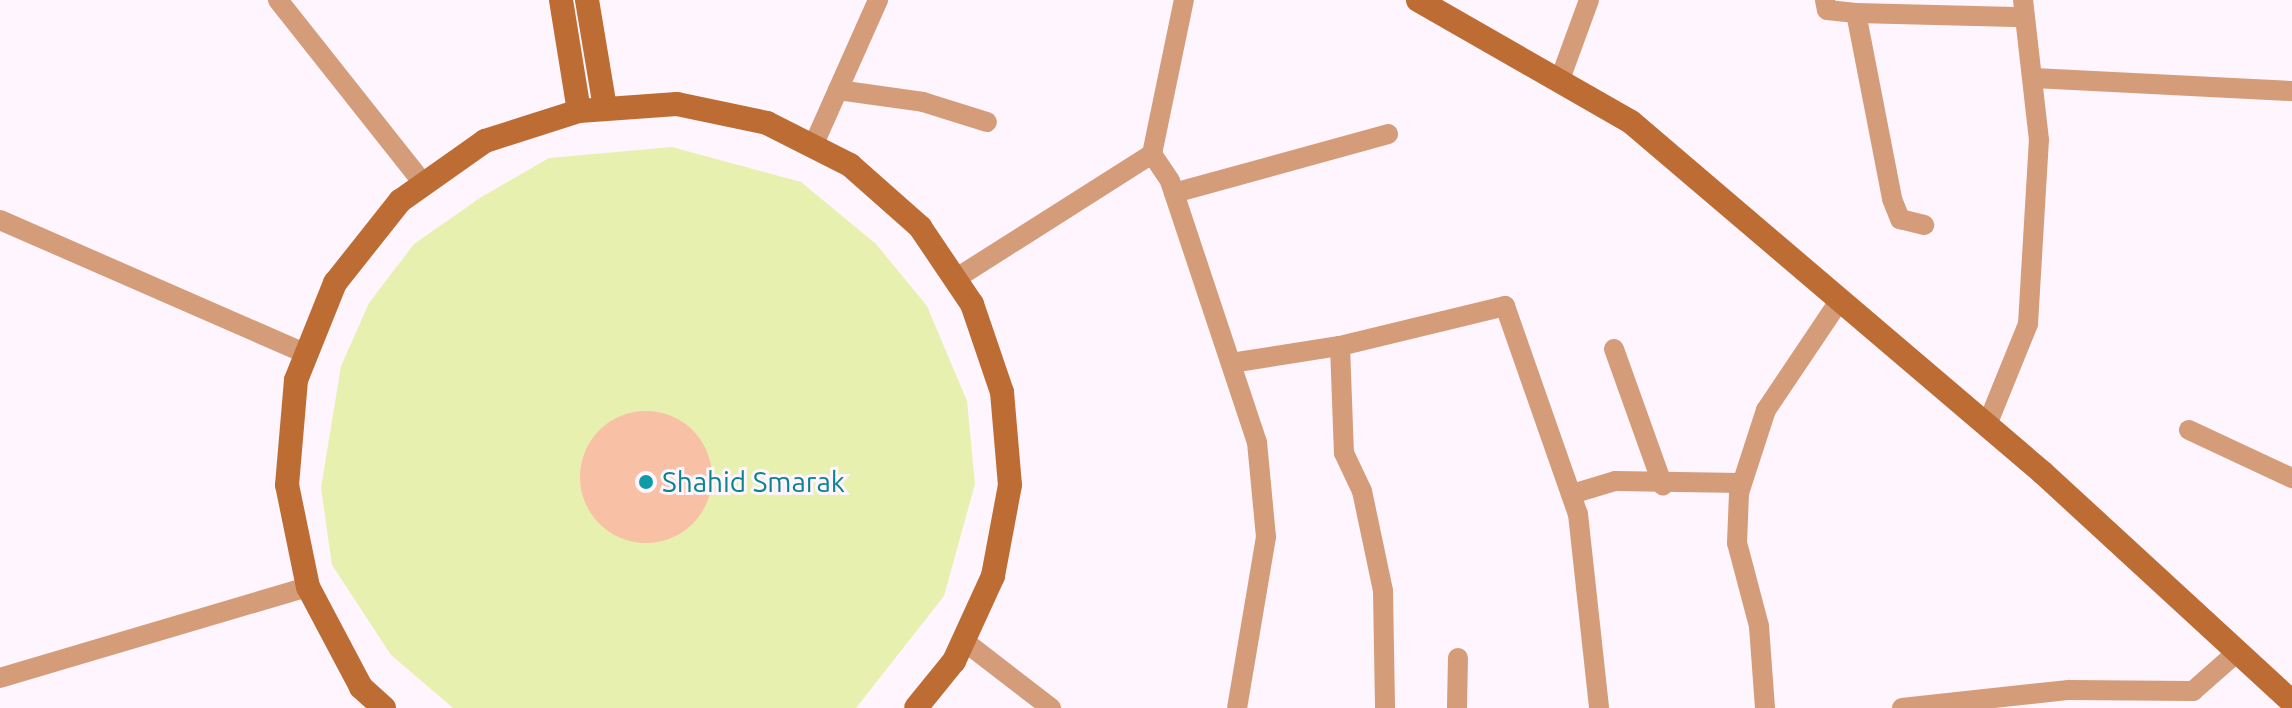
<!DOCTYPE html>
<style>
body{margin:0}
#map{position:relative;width:2292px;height:708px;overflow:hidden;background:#fef5fe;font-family:Ubuntu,sans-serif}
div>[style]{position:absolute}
.green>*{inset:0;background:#e8f0b0}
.building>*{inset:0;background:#f8c0a5}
.round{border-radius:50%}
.street>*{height:20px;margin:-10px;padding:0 10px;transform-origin:10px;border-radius:10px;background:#d49c78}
.secondary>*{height:24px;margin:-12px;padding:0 12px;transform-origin:12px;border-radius:12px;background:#bd6d33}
.dots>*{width:22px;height:22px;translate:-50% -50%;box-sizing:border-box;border:4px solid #fef5fe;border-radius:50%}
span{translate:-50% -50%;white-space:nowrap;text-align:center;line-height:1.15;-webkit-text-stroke:6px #fef5fe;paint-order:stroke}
.culture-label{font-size:28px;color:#0d838f}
.left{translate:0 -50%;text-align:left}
</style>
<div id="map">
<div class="green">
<div style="clip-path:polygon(672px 147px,801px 182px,876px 244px,927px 306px,967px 401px,975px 484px,944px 596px,856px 708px,453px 708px,391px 655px,332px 565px,321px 488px,341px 366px,369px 303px,414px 244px,480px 198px,549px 158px)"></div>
</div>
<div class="building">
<div class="round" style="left:580px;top:411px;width:132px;height:132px"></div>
</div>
<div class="street">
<div style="left:278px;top:0;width:235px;rotate:51.6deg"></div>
<div style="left:1825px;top:0;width:10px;rotate:79deg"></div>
<div style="left:1827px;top:10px;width:29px;rotate:6deg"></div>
<div style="left:1856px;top:13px;width:169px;rotate:1.4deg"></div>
<div style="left:1856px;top:13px;width:189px;rotate:79deg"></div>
<div style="left:1892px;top:199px;width:22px;rotate:68deg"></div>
<div style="left:1900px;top:219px;width:25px;rotate:14deg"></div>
<div style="left:2034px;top:78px;width:258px;rotate:2.9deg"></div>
<div style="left:1559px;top:82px;width:87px;rotate:-69.9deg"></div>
<div style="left:838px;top:90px;width:86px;rotate:8deg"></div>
<div style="left:923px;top:102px;width:67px;rotate:17.4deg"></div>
<div style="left:813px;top:146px;width:160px;rotate:-66deg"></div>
<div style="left:1152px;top:154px;width:32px;rotate:56deg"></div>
<div style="left:1170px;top:181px;width:275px;rotate:71.6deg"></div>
<div style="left:1257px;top:442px;width:95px;rotate:84.6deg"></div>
<div style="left:1266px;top:537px;width:173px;rotate:99.6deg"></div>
<div style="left:1174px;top:193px;width:222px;rotate:-15.4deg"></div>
<div style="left:0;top:220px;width:335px;rotate:23.6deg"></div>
<div style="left:955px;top:279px;width:233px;rotate:-32.4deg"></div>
<div style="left:1152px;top:154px;width:157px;rotate:-78.3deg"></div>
<div style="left:1340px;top:346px;width:107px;rotate:87.9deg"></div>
<div style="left:1344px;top:453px;width:42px;rotate:64.7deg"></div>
<div style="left:1362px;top:491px;width:102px;rotate:78.1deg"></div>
<div style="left:1383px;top:591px;width:117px;rotate:89deg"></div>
<div style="left:1614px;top:349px;width:145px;rotate:70.3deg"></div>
<div style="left:1231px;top:363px;width:110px;rotate:-8.9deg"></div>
<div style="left:1340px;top:346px;width:170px;rotate:-13.6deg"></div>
<div style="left:1505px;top:306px;width:220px;rotate:70.7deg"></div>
<div style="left:1578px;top:514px;width:195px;rotate:83.8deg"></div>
<div style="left:1987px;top:425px;width:109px;rotate:-67.9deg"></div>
<div style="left:2028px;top:324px;width:184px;rotate:-86.6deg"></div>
<div style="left:2039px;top:140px;width:141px;rotate:-96.5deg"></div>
<div style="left:2189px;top:430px;width:114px;rotate:25deg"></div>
<div style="left:1572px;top:494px;width:45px;rotate:-16.8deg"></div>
<div style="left:1615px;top:481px;width:126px;rotate:0.9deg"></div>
<div style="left:964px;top:641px;width:110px;rotate:37.6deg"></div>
<div style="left:0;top:678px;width:321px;rotate:-16.5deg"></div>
<div style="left:1457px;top:708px;width:50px;rotate:-88.9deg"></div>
<div style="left:1765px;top:708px;width:82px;rotate:-94.2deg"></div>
<div style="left:1759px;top:626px;width:86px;rotate:-104.8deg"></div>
<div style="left:1737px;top:543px;width:50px;rotate:-87.7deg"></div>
<div style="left:1739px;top:493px;width:87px;rotate:-72deg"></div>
<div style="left:1766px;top:410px;width:129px;rotate:-56.1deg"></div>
<div style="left:1902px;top:708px;width:168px;rotate:-6.2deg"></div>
<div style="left:2069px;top:690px;width:124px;rotate:0.5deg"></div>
<div style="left:2193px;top:691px;width:56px;rotate:-41.4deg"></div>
</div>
<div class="secondary">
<div style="left:561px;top:0;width:112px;rotate:80.8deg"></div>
<div style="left:587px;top:0;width:109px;rotate:80.5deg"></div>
<div style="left:1418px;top:0;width:245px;rotate:29.8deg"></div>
<div style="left:1631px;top:122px;width:541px;rotate:40.43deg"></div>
<div style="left:2043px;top:473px;width:338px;rotate:42.6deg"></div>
<div style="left:384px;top:708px;width:31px;rotate:-138deg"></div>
<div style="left:361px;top:687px;width:113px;rotate:-117.9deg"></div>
<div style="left:308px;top:587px;width:104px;rotate:-101.6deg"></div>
<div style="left:287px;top:485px;width:105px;rotate:-85.1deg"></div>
<div style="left:296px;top:380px;width:105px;rotate:-68.1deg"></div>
<div style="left:335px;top:283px;width:105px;rotate:-51.6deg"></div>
<div style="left:400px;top:201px;width:104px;rotate:-35.2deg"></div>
<div style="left:485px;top:141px;width:99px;rotate:-17.7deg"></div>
<div style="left:579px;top:111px;width:98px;rotate:-4.1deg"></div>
<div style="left:677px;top:104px;width:92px;rotate:11.9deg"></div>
<div style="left:767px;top:123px;width:93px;rotate:26.8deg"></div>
<div style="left:850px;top:165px;width:94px;rotate:41.5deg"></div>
<div style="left:920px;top:227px;width:93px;rotate:56deg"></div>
<div style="left:972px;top:304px;width:93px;rotate:71.2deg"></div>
<div style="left:1002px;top:392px;width:93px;rotate:85.1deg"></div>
<div style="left:1010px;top:485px;width:93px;rotate:100.6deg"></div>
<div style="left:993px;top:576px;width:94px;rotate:114.6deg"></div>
<div style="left:954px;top:661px;width:60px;rotate:129deg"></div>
</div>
<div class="dots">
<div style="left:646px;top:482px;background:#0f9aa8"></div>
</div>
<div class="culture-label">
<span class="left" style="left:662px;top:482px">Shahid Smarak</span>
</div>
</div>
